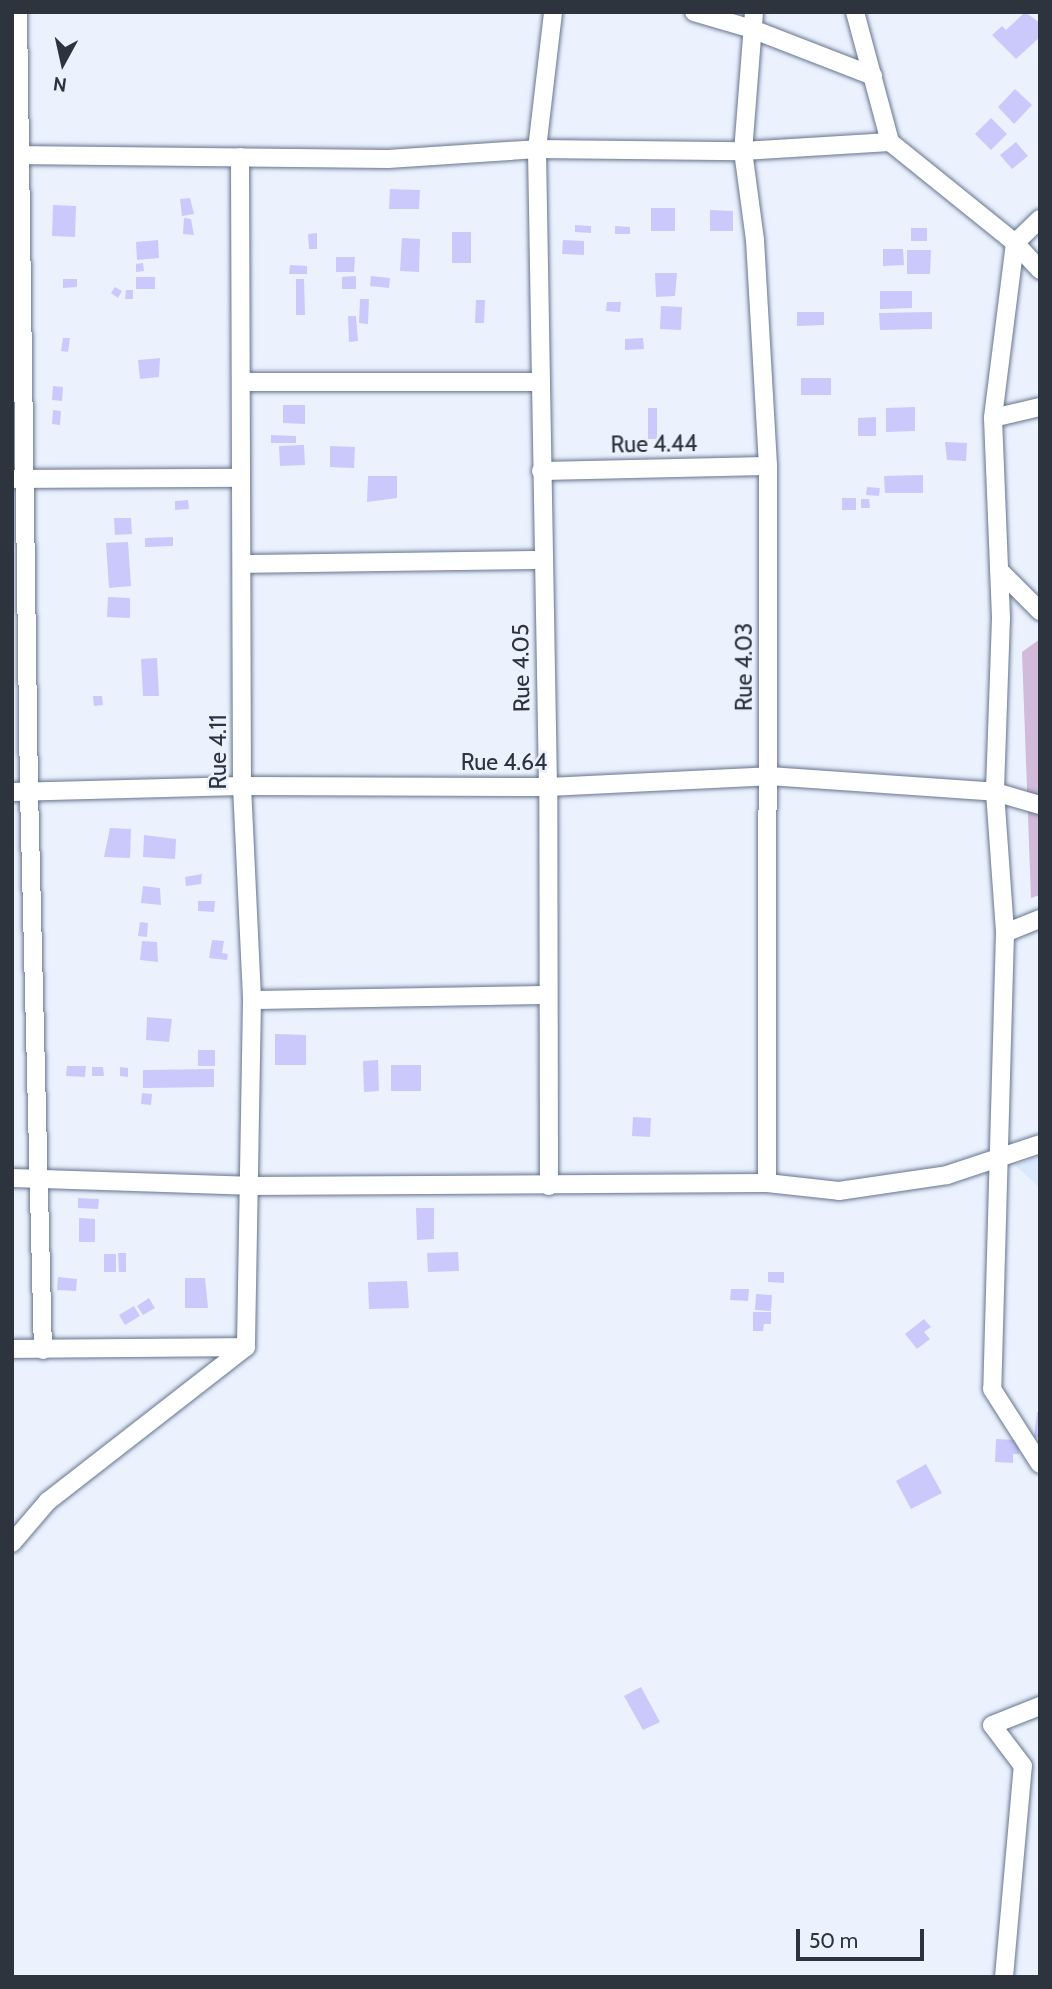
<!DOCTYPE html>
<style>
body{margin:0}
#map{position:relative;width:1052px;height:1989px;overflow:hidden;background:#ebf2fe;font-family:Cabin,sans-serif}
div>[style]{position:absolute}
.built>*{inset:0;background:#dbe9fd}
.green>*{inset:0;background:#d1bada}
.building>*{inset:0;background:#cbc8fc}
.roads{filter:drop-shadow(0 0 2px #65748d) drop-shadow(0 0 2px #65748d)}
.minor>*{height:18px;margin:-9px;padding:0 9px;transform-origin:9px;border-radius:9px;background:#fff}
span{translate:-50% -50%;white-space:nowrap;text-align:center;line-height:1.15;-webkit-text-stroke:5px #ebf2fe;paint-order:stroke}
.street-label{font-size:23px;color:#2d343e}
.frame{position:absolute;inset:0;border:14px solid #2d343e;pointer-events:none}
.north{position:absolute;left:28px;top:28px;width:70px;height:70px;-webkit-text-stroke:5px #ebf2fe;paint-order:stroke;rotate:188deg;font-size:19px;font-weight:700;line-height:28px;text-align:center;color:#2d343e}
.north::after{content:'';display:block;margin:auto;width:24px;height:32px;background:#2d343e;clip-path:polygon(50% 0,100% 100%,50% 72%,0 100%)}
.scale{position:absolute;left:796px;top:1929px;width:128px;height:32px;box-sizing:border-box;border:4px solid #2d343e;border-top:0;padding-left:9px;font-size:21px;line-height:24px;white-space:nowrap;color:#2d343e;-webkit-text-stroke:5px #ebf2fe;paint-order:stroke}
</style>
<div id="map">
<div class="built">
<div style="clip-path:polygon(1040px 1156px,1040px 1188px,1015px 1165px)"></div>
</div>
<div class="green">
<div style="clip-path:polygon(1040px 639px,1040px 895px,1031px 898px,1022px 652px)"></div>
</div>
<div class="building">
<div style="clip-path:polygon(1025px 12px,1040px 23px,1040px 37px,1016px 59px,992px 35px,1002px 26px,1006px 30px)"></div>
<div style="clip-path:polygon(1015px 89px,1032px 105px,1014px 124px,998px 107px)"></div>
<div style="clip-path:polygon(991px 118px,1007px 134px,991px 150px,975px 134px)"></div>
<div style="clip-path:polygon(1016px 142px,1028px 156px,1012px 169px,1000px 155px)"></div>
<div style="clip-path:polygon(390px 189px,420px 190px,419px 209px,389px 209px)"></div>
<div style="clip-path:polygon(190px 198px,194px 214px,182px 216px,180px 199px)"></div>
<div style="clip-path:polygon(53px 205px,76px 206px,75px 237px,52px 236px)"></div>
<div style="clip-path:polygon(651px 208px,675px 208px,675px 231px,651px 231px)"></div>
<div style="clip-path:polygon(710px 210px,733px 211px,733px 231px,710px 231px)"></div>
<div style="clip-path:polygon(184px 218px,191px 219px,194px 235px,183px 234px)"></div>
<div style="clip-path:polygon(575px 225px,591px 226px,591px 233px,575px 232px)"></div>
<div style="clip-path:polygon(615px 226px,630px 227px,630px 234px,615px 234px)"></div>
<div style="clip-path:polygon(911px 228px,927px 228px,927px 241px,911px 241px)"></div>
<div style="clip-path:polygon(452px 232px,471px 232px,471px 263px,452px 263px)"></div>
<div style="clip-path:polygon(317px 233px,317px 249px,309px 249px,308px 234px)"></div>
<div style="clip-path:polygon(402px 238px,420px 239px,419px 272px,400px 271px)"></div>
<div style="clip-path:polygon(158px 240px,159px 258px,137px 260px,136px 242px)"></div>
<div style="clip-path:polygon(563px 240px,584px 241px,584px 255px,562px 254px)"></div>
<div style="clip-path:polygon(883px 249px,903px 249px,904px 265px,883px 266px)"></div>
<div style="clip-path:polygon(907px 250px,931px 250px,930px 274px,907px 274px)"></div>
<div style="clip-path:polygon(336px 257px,355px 257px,354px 272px,336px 272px)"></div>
<div style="clip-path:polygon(143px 263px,144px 271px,136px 272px,136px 264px)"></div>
<div style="clip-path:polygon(290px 265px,307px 266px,307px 274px,289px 274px)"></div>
<div style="clip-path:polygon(655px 273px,677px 273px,675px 296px,656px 297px)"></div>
<div style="clip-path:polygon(356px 276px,356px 289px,342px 289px,342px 277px)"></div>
<div style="clip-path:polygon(371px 276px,390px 278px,389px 288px,370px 286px)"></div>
<div style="clip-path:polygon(136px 277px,155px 277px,155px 289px,136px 289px)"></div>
<div style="clip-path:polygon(63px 279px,77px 279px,77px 287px,63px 288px)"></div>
<div style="clip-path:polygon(296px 279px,304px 279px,305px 315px,296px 315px)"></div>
<div style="clip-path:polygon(115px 287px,122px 291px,118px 298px,111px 293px)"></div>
<div style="clip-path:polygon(126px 290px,133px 290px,133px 299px,125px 299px)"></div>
<div style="clip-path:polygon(880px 291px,912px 291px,912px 308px,880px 309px)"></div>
<div style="clip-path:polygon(360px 299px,369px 299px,368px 324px,359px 323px)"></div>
<div style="clip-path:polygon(476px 300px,485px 300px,484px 323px,475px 323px)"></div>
<div style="clip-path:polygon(607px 302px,621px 302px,620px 312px,606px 311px)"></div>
<div style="clip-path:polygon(661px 306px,682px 307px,681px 330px,660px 329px)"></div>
<div style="clip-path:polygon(797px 312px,824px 312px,824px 325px,797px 326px)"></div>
<div style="clip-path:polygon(932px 312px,932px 329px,880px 330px,879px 313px)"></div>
<div style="clip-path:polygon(348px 316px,356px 316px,358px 341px,349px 342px)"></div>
<div style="clip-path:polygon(63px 338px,70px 338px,68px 352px,61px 351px)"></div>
<div style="clip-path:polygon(643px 338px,644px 349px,625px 350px,625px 339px)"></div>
<div style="clip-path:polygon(160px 358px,159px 377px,140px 379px,138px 360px)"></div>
<div style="clip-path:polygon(801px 378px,831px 378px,831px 395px,801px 395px)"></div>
<div style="clip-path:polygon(53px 386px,63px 387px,62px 401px,52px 400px)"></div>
<div style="clip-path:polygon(283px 405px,305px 405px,305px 424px,283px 423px)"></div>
<div style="clip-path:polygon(915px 407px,915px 431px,886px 432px,886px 408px)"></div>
<div style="clip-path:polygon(648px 408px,657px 408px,657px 439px,648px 439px)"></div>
<div style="clip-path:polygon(53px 410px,61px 411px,60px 425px,52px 424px)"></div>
<div style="clip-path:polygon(876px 417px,876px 436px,858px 436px,858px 418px)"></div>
<div style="clip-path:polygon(271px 435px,296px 436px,296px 443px,271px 443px)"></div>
<div style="clip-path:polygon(945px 442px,967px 443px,966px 461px,947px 460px)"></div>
<div style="clip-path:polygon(304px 445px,305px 465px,280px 466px,279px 446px)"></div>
<div style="clip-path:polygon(330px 446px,355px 447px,354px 468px,330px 467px)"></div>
<div style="clip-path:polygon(923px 475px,923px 493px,885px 493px,884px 476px)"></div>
<div style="clip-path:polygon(368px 476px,397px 476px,397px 498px,367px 502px)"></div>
<div style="clip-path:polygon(867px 487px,880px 488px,879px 496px,866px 495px)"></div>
<div style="clip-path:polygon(842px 498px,856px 498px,856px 510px,842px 510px)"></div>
<div style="clip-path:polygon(861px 499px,869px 499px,870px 508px,861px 508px)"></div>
<div style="clip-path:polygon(188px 500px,189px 509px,175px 510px,175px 501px)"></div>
<div style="clip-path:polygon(114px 518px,131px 518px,132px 534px,115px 535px)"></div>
<div style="clip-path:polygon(173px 537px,173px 546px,145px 547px,145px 538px)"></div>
<div style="clip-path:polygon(128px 542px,131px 586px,109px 588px,106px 543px)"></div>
<div style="clip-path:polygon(108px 597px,130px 598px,130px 618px,107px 617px)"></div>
<div style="clip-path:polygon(157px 658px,159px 696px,143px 696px,141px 659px)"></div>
<div style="clip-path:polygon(93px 696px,102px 696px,103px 705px,94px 706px)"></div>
<div style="clip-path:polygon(110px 828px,131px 829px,130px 858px,104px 857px)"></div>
<div style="clip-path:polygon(144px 835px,176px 839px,175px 859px,143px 857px)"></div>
<div style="clip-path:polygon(202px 874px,201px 884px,186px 886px,185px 877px)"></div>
<div style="clip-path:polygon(143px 886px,160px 888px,161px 905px,141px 903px)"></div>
<div style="clip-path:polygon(198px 901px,215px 901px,214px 912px,198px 911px)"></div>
<div style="clip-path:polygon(140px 922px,148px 923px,147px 937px,138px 936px)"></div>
<div style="clip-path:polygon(212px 940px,224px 941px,222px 953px,228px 954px,227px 960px,209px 958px)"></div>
<div style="clip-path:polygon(142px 941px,157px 942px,158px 962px,140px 960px)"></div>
<div style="clip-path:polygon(147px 1017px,172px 1019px,169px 1042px,146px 1040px)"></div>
<div style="clip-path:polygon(275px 1034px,306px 1035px,306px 1065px,275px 1065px)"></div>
<div style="clip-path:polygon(198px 1050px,215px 1050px,215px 1066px,198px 1066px)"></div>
<div style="clip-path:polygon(378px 1060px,379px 1091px,364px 1092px,363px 1061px)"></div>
<div style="clip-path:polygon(391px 1065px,421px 1065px,421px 1091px,391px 1091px)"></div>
<div style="clip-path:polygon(67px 1066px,86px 1066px,85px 1077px,66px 1076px)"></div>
<div style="clip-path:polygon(92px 1067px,103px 1067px,104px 1076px,92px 1076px)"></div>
<div style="clip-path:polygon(120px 1067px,128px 1068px,128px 1077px,120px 1076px)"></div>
<div style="clip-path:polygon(214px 1069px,214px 1087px,143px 1088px,143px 1070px)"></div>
<div style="clip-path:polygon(142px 1093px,152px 1094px,151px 1105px,141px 1104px)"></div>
<div style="clip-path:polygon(633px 1117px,651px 1118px,650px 1137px,632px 1136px)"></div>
<div style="clip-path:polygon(78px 1198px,99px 1199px,98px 1209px,78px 1208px)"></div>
<div style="clip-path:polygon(416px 1208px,434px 1208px,434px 1239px,417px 1240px)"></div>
<div style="clip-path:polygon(79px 1218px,95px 1219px,95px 1242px,79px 1242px)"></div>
<div style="clip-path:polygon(458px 1252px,459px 1271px,428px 1272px,427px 1253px)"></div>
<div style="clip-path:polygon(118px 1253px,126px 1253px,126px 1272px,119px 1272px)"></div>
<div style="clip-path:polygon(104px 1254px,116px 1254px,116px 1272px,104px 1272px)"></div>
<div style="clip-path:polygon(768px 1272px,784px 1272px,784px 1283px,768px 1282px)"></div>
<div style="clip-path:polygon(58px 1277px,77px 1279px,76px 1291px,57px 1290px)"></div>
<div style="clip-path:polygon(185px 1278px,205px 1278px,208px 1308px,185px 1308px)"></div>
<div style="clip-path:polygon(407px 1281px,409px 1308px,369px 1309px,368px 1282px)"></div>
<div style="clip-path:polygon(731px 1289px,749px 1289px,748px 1301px,730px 1300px)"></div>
<div style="clip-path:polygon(756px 1294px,772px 1295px,771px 1311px,755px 1310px)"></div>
<div style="clip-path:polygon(149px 1298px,155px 1308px,143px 1315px,137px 1306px)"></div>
<div style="clip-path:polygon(134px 1306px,140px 1316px,125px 1325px,119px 1315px)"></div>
<div style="clip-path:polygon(753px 1312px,771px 1312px,771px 1324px,764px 1324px,763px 1331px,753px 1331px)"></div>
<div style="clip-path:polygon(924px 1319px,931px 1327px,924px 1332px,930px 1339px,917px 1349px,905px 1334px)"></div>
<div style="clip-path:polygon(1037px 1412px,1040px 1412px,1040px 1438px,1034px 1437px)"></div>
<div style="clip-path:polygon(996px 1439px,1019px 1440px,1019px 1454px,1013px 1454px,1013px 1463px,995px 1462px)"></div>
<div style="clip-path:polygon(926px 1464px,942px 1493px,911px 1509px,896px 1481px)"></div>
<div style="clip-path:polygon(641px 1687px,660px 1722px,643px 1730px,624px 1696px)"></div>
</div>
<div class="roads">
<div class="minor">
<div style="left:18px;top:12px;width:779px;rotate:89.19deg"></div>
<div style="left:29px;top:791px;width:559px;rotate:88.57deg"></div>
<div style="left:694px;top:12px;width:60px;rotate:16.3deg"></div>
<div style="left:752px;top:29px;width:130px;rotate:21.2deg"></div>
<div style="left:754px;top:12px;width:139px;rotate:94.5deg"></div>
<div style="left:743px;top:151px;width:90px;rotate:82.3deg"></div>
<div style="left:755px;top:240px;width:226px;rotate:86.7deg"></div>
<div style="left:768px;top:466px;width:717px;rotate:90.08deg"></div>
<div style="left:855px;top:12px;width:135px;rotate:74.9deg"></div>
<div style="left:890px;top:142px;width:161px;rotate:38.9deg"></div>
<div style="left:1015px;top:243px;width:37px;rotate:47deg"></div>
<div style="left:12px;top:155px;width:376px;rotate:0.6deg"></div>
<div style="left:388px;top:159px;width:149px;rotate:-3.8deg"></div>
<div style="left:537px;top:149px;width:206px;rotate:0.6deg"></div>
<div style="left:743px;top:151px;width:147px;rotate:-3.5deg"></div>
<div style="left:240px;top:157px;width:629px;rotate:89.82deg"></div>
<div style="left:242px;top:786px;width:214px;rotate:87.3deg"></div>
<div style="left:252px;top:1000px;width:347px;rotate:91deg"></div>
<div style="left:1015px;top:243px;width:176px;rotate:97.2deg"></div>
<div style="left:993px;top:418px;width:200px;rotate:87.7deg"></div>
<div style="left:1001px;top:618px;width:174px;rotate:92deg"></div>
<div style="left:995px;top:792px;width:141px;rotate:85.9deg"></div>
<div style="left:1005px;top:933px;width:456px;rotate:91.6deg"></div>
<div style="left:992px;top:1389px;width:89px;rotate:57.4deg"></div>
<div style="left:1015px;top:243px;width:35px;rotate:-44deg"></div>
<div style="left:244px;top:382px;width:297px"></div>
<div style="left:993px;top:418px;width:48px;rotate:-13.2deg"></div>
<div style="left:541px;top:471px;width:227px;rotate:-1.3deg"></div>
<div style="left:12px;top:479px;width:228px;rotate:-0.3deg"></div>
<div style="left:243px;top:564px;width:300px;rotate:-0.8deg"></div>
<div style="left:999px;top:570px;width:58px;rotate:45deg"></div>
<div style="left:12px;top:792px;width:230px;rotate:-1.5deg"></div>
<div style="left:242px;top:786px;width:306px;rotate:0.2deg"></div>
<div style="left:548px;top:787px;width:221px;rotate:-2.8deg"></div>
<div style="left:769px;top:776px;width:227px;rotate:4deg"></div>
<div style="left:995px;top:792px;width:47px;rotate:16.1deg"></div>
<div style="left:1005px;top:933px;width:38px;rotate:-22deg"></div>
<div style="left:252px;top:1000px;width:295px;rotate:-1deg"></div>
<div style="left:12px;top:1178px;width:236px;rotate:1.9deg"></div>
<div style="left:248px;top:1186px;width:519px;rotate:-0.33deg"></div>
<div style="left:767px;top:1183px;width:72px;rotate:6.3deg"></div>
<div style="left:839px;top:1191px;width:109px;rotate:-8.4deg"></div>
<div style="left:947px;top:1175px;width:98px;rotate:-18.4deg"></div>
<div style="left:549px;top:1186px;width:399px;rotate:-90.1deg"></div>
<div style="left:548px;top:787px;width:638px;rotate:-90.99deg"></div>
<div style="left:537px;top:149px;width:138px;rotate:-83.3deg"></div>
<div style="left:12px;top:1349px;width:234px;rotate:-0.5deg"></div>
<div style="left:12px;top:1543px;width:55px;rotate:-49.4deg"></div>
<div style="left:48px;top:1501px;width:251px;rotate:-37.9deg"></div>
<div style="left:1004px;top:1977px;width:212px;rotate:-84.9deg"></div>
<div style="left:1023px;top:1766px;width:51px;rotate:-127.1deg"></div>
<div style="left:992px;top:1725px;width:52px;rotate:-21.6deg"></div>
</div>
</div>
<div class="street-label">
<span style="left:654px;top:444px;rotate:-1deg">Rue 4.44</span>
<span style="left:744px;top:667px;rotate:-90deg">Rue 4.03</span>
<span style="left:521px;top:668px;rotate:-91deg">Rue 4.05</span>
<span style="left:218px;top:752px;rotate:-90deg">Rue 4.11</span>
<span style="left:504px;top:762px">Rue 4.64</span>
</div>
<div class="frame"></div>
<div class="north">N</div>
<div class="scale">50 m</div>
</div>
